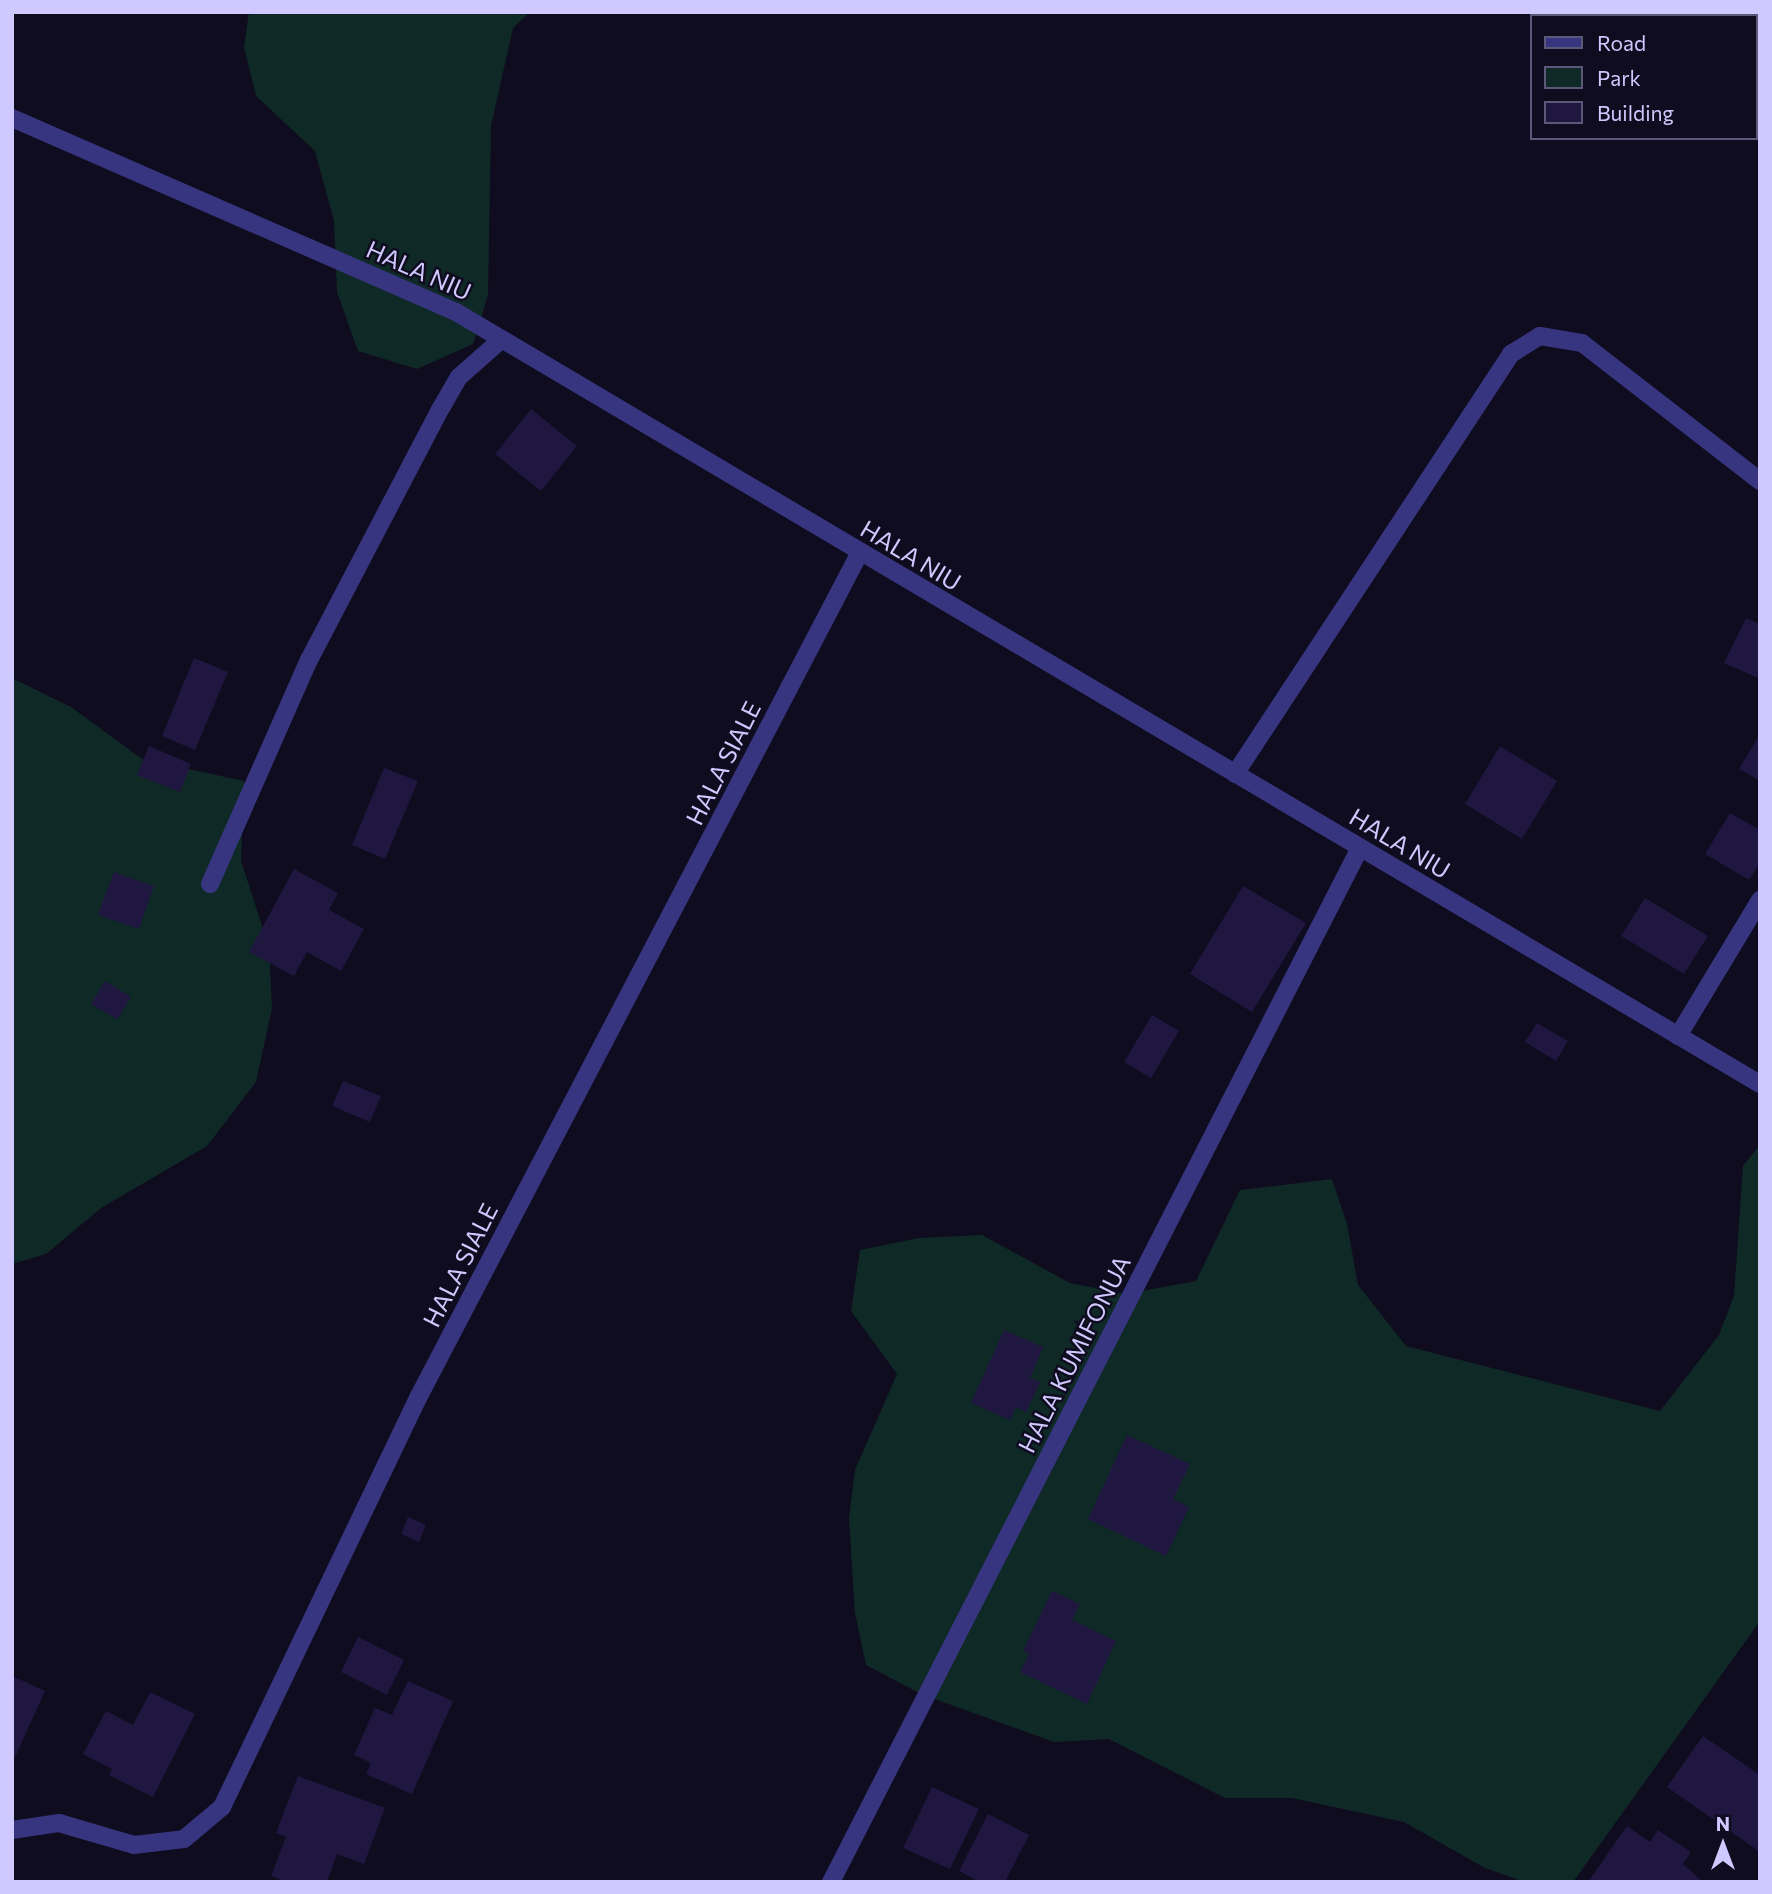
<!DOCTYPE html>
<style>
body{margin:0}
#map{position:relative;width:1772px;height:1894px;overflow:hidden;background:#0f0c1f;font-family:Commissioner,sans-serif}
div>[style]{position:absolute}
.green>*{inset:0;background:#0f2927}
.building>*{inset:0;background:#1f1740}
.minor>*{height:18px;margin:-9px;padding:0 9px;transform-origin:9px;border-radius:9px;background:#37357f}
span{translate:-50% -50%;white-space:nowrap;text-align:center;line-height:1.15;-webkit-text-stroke:5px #0f0c1f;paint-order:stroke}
.street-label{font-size:24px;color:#cfc9ff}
.frame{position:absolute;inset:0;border:14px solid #cfc9ff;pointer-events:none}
.legend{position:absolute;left:1530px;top:14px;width:228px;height:126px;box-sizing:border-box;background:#0f0c1f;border:2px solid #5c5879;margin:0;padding:9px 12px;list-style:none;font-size:21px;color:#cfc9ff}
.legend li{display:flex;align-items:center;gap:14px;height:35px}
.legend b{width:35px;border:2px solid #5c5879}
.north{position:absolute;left:1688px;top:1810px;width:70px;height:70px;-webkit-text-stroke:5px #0f0c1f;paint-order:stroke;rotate:0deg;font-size:19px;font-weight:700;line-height:28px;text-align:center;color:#cfc9ff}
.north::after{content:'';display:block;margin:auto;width:24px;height:32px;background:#cfc9ff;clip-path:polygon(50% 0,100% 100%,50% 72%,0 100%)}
</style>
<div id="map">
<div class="green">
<div style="clip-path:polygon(249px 12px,530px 12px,513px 28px,491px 126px,488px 295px,473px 344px,417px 369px,358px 351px,337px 292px,334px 221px,315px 151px,256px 96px,244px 47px)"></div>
<div style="clip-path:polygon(12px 678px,71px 707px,142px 759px,244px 781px,241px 861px,269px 947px,272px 1008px,256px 1082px,207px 1146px,101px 1208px,46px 1254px,12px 1264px)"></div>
<div style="clip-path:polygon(1760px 1145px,1760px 1621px,1573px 1882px,1525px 1882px,1485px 1868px,1404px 1822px,1292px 1798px,1225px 1798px,1109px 1739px,1054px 1742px,921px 1694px,866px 1665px,855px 1613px,849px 1518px,855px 1470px,897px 1374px,851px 1311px,860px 1250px,919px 1238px,982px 1235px,1070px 1283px,1126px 1294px,1196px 1281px,1240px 1190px,1332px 1179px,1347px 1224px,1358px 1285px,1406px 1346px,1660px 1411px,1719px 1335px,1734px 1296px,1743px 1166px)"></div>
</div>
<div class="building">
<div style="clip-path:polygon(531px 409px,577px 446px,541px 491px,495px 454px)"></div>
<div style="clip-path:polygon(1746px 618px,1760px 624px,1760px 679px,1724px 663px)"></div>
<div style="clip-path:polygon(194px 658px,228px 672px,195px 750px,162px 736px)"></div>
<div style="clip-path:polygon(1760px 734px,1760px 781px,1739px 769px)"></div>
<div style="clip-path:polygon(149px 746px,191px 764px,180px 792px,137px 775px)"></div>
<div style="clip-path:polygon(1500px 746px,1557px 781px,1522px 839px,1465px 804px)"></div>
<div style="clip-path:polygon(384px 768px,418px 781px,385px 859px,352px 845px)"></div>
<div style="clip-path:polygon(1730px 813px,1760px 830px,1760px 863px,1749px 880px,1705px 854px)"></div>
<div style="clip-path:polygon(294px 869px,338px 893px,329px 910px,364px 929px,341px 971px,307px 952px,294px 976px,249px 952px)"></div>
<div style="clip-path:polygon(114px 872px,154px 886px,139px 929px,98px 915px)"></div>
<div style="clip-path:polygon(1243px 886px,1306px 923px,1252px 1012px,1190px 974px)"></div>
<div style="clip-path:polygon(1645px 898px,1708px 936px,1684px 974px,1621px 936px)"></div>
<div style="clip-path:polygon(105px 981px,131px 997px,117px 1019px,91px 1004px)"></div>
<div style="clip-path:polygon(1152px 1015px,1179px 1031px,1151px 1078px,1124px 1062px)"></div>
<div style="clip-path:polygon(1537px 1023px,1568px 1041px,1556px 1061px,1525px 1042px)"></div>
<div style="clip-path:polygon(343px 1081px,381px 1096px,370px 1122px,332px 1106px)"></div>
<div style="clip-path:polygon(1004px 1330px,1043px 1347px,1030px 1378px,1040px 1382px,1026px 1412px,1016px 1407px,1010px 1420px,971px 1403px)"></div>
<div style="clip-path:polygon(1127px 1435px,1190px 1464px,1173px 1499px,1189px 1507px,1166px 1556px,1088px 1519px)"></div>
<div style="clip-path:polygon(408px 1517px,426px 1525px,419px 1542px,401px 1534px)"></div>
<div style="clip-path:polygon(1052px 1591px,1080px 1604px,1072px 1620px,1116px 1641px,1087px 1704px,1020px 1672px,1029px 1654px,1023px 1651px)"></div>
<div style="clip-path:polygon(358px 1637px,404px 1660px,387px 1695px,341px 1672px)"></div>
<div style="clip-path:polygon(12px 1676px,45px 1691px,12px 1764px)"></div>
<div style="clip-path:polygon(408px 1681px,453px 1701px,412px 1794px,366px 1774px,371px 1763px,354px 1755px,375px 1708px,392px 1715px)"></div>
<div style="clip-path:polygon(150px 1692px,195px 1714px,153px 1797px,109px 1775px,112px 1769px,83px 1754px,106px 1711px,133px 1725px)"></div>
<div style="clip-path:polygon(1703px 1736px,1760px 1775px,1760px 1852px,1667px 1787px)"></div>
<div style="clip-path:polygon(298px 1776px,385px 1808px,364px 1864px,337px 1854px,327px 1882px,285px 1882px,271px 1876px,286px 1837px,276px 1833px)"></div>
<div style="clip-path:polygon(932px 1787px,979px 1809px,950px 1869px,903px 1848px)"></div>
<div style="clip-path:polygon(988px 1814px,1029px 1835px,1005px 1882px,980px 1882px,959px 1871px)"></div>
<div style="clip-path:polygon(1627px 1826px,1650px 1842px,1658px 1830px,1691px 1852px,1683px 1864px,1703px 1882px,1588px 1882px)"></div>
</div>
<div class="minor">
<div style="left:12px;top:118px;width:485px;rotate:23.6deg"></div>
<div style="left:456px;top:312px;width:1515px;rotate:30.63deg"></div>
<div style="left:1235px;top:774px;width:503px;rotate:-56.69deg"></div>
<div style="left:1511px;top:354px;width:34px;rotate:-32deg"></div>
<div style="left:1540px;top:336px;width:43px;rotate:9.5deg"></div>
<div style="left:1582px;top:343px;width:225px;rotate:37.8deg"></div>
<div style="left:210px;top:884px;width:245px;rotate:-66.2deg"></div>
<div style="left:309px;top:660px;width:284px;rotate:-62.4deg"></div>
<div style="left:441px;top:408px;width:36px;rotate:-60deg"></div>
<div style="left:459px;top:377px;width:57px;rotate:-41.5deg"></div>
<div style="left:1678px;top:1036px;width:159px;rotate:-58.9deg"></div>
<div style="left:12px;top:1830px;width:48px;rotate:-8.5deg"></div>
<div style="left:59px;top:1823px;width:78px;rotate:16.3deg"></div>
<div style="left:134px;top:1845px;width:50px;rotate:-6.8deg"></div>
<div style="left:184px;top:1839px;width:50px;rotate:-40.1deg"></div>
<div style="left:222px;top:1807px;width:454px;rotate:-64.4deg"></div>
<div style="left:418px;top:1398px;width:955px;rotate:-62.41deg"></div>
<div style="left:831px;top:1882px;width:1161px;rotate:-62.91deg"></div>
</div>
<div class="street-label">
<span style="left:419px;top:270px;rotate:24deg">HALA NIU</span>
<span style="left:911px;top:555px;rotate:31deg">HALA NIU</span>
<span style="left:723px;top:763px;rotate:-63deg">HALA SIALE</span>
<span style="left:1400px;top:843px;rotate:31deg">HALA NIU</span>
<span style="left:460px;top:1265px;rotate:-63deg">HALA SIALE</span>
<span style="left:1074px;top:1354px;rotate:-63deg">HALA KUMIFONUA</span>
</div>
<div class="frame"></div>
<ul class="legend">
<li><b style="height:9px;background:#37357f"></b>Road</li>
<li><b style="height:19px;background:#0f2927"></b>Park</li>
<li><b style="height:19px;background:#1f1740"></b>Building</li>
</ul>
<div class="north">N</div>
</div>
